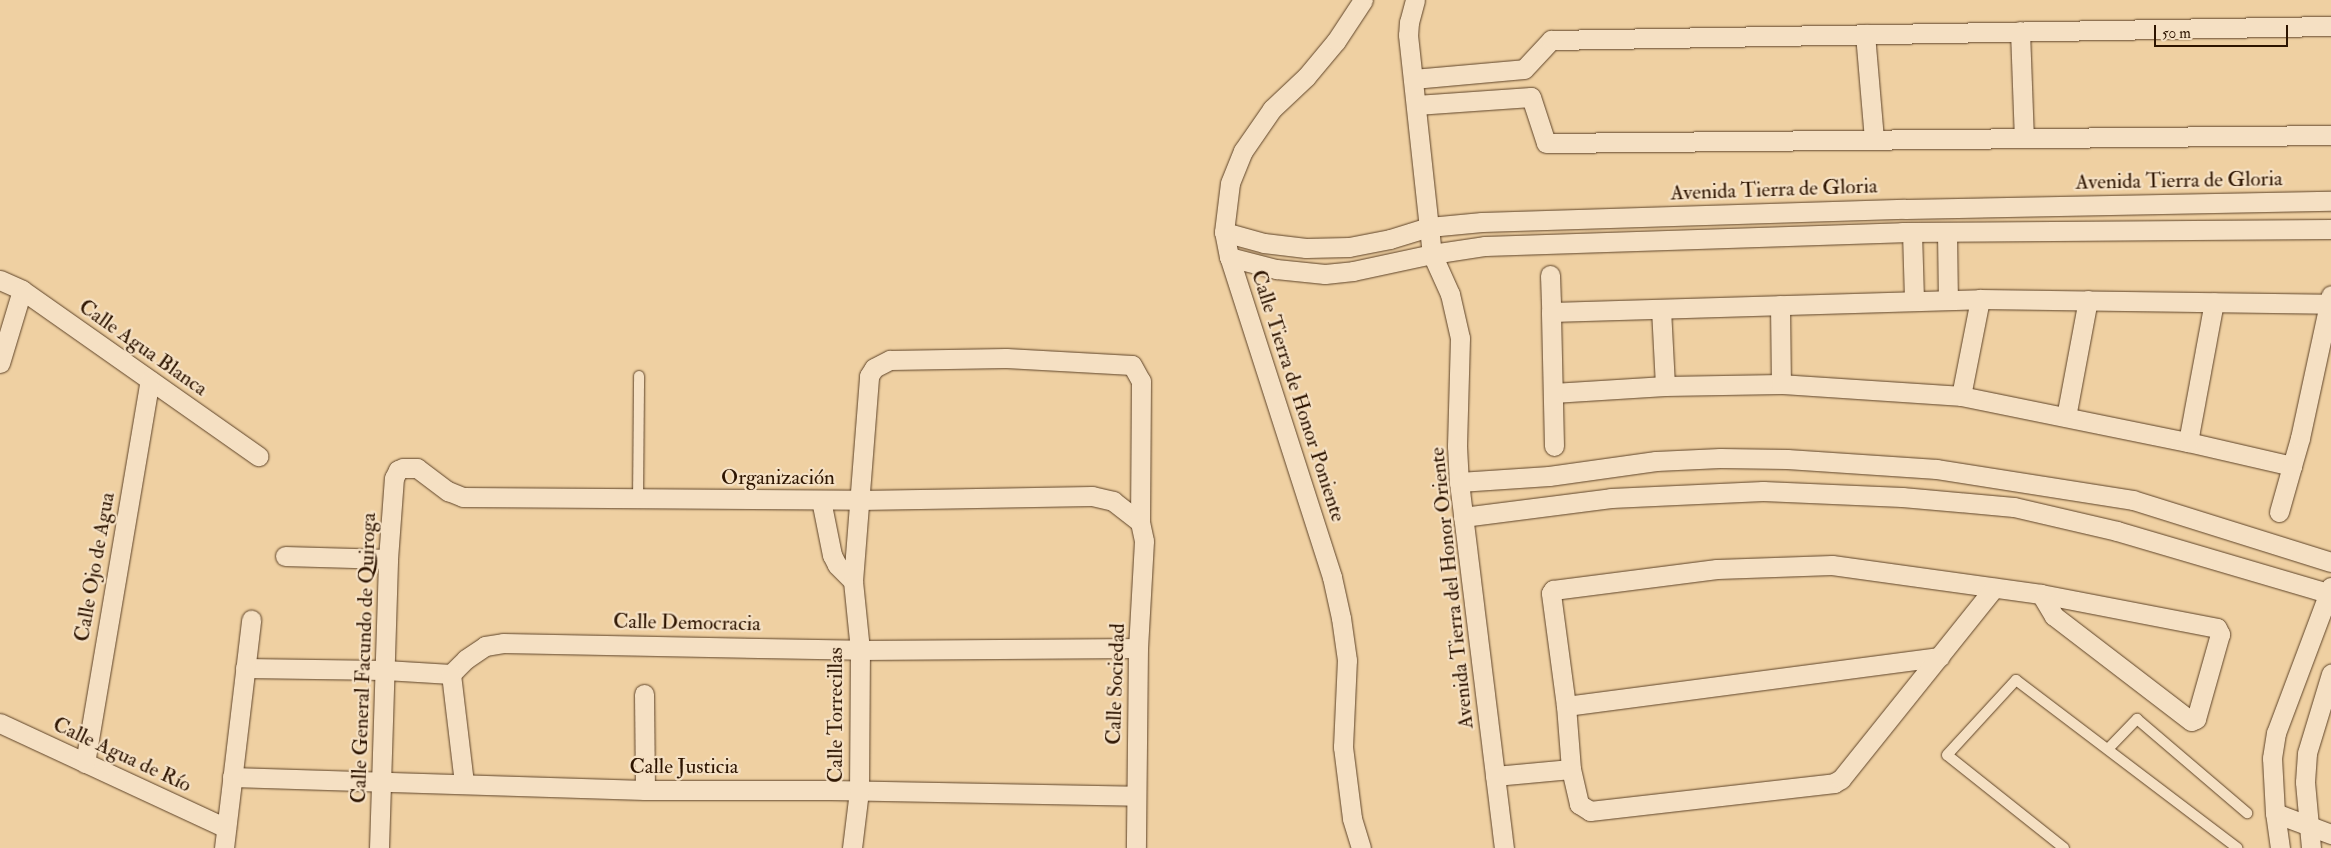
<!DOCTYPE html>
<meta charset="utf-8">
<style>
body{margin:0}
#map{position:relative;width:2331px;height:848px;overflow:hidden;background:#efd0a2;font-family:"IM FELL Double Pica",serif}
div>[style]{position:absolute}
.roads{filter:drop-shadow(0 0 1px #5e4328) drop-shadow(0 0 1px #5e4328)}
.lane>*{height:10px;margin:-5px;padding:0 5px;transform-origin:5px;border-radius:5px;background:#f5e0c3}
.street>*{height:19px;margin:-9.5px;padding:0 9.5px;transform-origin:9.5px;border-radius:9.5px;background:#f5e0c3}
span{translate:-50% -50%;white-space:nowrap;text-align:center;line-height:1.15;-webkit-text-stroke:4.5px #f5e0c3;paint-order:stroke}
.street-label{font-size:21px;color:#2d1400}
.scale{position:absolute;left:2154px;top:25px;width:134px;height:22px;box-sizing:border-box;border:2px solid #2d1400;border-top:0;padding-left:6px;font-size:15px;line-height:18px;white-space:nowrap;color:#2d1400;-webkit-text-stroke:4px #f5e0c3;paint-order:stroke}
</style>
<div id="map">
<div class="roads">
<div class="lane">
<div style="left:638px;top:500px;width:124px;rotate:-89.5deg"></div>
<div style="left:2108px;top:749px;width:42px;rotate:-46deg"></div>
<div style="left:2137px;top:719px;width:145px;rotate:40.5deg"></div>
<div style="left:2064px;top:848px;width:149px;rotate:-141.5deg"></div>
<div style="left:1947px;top:755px;width:102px;rotate:-47.4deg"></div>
<div style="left:2016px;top:680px;width:278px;rotate:37.2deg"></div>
</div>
<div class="street">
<div style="left:1415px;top:0;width:23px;rotate:105deg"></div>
<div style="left:1409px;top:22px;width:13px;rotate:94deg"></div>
<div style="left:1408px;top:35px;width:193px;rotate:83.8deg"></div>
<div style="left:1429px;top:227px;width:27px;rotate:84deg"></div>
<div style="left:1432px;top:254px;width:44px;rotate:65.8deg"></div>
<div style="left:1450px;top:294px;width:45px;rotate:77.2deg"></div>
<div style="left:1460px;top:338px;width:108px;rotate:91.6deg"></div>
<div style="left:1457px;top:446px;width:36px;rotate:87deg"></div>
<div style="left:1459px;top:482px;width:369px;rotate:83deg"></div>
<div style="left:2020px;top:31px;width:107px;rotate:87.9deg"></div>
<div style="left:1865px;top:34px;width:106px;rotate:85.1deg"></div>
<div style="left:1413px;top:79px;width:111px;rotate:-5.1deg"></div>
<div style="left:1524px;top:69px;width:40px;rotate:-47deg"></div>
<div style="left:1551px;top:40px;width:780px;rotate:-1.03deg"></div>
<div style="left:1416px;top:105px;width:115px;rotate:-4deg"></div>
<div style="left:1531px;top:97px;width:48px;rotate:71.9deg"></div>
<div style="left:1546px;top:143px;width:785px;rotate:-0.58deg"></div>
<div style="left:1224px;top:232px;width:41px;rotate:15.4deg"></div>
<div style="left:1264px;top:243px;width:42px;rotate:6.8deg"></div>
<div style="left:1306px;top:248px;width:43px;rotate:-1.3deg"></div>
<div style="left:1349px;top:247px;width:42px;rotate:-11deg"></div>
<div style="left:1390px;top:239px;width:41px;rotate:-17.1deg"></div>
<div style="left:1429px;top:227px;width:53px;rotate:-5.4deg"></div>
<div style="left:1482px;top:222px;width:423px;rotate:-1.8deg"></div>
<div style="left:1905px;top:209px;width:426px;rotate:-1.1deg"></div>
<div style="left:1912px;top:232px;width:69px;rotate:88.3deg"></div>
<div style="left:1947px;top:232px;width:68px;rotate:89.2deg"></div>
<div style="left:1229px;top:257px;width:49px;rotate:14.3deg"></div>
<div style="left:1276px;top:269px;width:49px;rotate:5.8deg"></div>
<div style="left:1325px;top:274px;width:28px;rotate:-6deg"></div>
<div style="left:1353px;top:271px;width:81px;rotate:-12.1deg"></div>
<div style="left:1432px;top:254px;width:54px;rotate:-8.6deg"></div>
<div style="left:1485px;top:246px;width:417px;rotate:-1.9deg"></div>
<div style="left:1902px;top:232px;width:429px;rotate:-0.4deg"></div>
<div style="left:1550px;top:275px;width:37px;rotate:88deg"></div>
<div style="left:0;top:280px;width:24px;rotate:24deg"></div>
<div style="left:22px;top:290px;width:289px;rotate:35.1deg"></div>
<div style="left:1780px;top:305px;width:79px;rotate:89.3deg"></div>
<div style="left:1661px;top:309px;width:77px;rotate:87deg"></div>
<div style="left:0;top:363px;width:76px;rotate:-73.2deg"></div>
<div style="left:1553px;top:393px;width:112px;rotate:-3.6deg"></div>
<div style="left:1665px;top:386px;width:116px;rotate:-1deg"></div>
<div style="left:1781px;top:384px;width:180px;rotate:3.8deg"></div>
<div style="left:1961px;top:396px;width:232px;rotate:11.5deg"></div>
<div style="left:2188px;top:442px;width:107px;rotate:13deg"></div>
<div style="left:2292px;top:466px;width:29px;rotate:-74deg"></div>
<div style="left:2300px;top:438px;width:146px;rotate:-77.8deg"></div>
<div style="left:1961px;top:396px;width:99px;rotate:-78.9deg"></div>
<div style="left:2066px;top:417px;width:119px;rotate:-79.4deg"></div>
<div style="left:2188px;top:442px;width:142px;rotate:-79.5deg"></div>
<div style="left:1554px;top:446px;width:134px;rotate:-91.3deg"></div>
<div style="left:1551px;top:312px;width:429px;rotate:-1.7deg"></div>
<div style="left:1980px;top:299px;width:348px;rotate:0.8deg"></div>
<div style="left:1459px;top:482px;width:90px;rotate:-3.8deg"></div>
<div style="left:1549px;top:476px;width:108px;rotate:-8deg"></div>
<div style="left:1656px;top:461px;width:64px;rotate:-2.7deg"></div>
<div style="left:1720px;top:458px;width:67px;rotate:0.9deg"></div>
<div style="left:1787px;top:459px;width:150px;rotate:3.8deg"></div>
<div style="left:1937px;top:469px;width:198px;rotate:9deg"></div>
<div style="left:2133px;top:500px;width:207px;rotate:17.4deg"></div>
<div style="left:821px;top:500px;width:56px;rotate:78.7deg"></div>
<div style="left:832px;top:555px;width:11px;rotate:63deg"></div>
<div style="left:837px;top:565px;width:23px;rotate:45deg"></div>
<div style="left:2279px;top:512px;width:48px;rotate:-74.2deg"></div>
<div style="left:1463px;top:517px;width:149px;rotate:-7.3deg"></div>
<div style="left:1611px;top:498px;width:152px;rotate:-2.6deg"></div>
<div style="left:1763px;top:491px;width:139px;rotate:2.5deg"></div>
<div style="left:1902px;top:497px;width:112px;rotate:5.1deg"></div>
<div style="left:2014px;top:507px;width:106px;rotate:13.1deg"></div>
<div style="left:2117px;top:531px;width:223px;rotate:16.4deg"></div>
<div style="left:285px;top:556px;width:103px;rotate:1.7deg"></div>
<div style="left:245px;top:668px;width:140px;rotate:0.8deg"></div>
<div style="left:385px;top:670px;width:66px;rotate:3.5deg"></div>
<div style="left:451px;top:674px;width:21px;rotate:-45deg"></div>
<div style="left:466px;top:659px;width:23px;rotate:-34deg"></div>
<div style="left:485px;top:646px;width:18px;rotate:-9deg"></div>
<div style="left:503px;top:643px;width:357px;rotate:1.1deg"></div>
<div style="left:860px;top:650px;width:278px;rotate:-0.4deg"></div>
<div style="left:451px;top:674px;width:110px;rotate:83.2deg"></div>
<div style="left:644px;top:694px;width:96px;rotate:89.4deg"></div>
<div style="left:1566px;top:706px;width:377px;rotate:-7.5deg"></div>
<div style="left:0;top:723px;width:249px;rotate:24.9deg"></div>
<div style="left:85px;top:763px;width:388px;rotate:-80.4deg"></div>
<div style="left:1571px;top:769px;width:63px;rotate:-94.5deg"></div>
<div style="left:1566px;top:706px;width:114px;rotate:-97.6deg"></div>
<div style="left:1551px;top:593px;width:4px;rotate:-56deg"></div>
<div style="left:1553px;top:590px;width:165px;rotate:-7.3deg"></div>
<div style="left:1717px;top:569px;width:115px;rotate:-2deg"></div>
<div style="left:1832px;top:565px;width:211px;rotate:7.9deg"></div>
<div style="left:2041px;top:594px;width:179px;rotate:10.9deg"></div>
<div style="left:2217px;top:628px;width:7px;rotate:63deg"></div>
<div style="left:2220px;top:634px;width:88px;rotate:105.8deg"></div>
<div style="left:2196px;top:719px;width:5px;rotate:158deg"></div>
<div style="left:2191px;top:721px;width:173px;rotate:-142.5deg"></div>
<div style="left:2054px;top:616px;width:26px;rotate:-121deg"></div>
<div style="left:1495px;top:776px;width:76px;rotate:-5.3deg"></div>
<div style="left:1571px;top:769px;width:36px;rotate:77deg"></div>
<div style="left:1579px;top:804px;width:13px;rotate:32deg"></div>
<div style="left:1590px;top:811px;width:246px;rotate:-6.5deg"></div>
<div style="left:1834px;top:783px;width:8px;rotate:-30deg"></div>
<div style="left:1841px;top:779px;width:245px;rotate:-51.3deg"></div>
<div style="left:232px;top:777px;width:413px;rotate:1.8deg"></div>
<div style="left:645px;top:790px;width:186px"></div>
<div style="left:831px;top:790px;width:305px;rotate:1.1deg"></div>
<div style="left:2275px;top:813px;width:60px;rotate:20.6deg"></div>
<div style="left:224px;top:848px;width:230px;rotate:-83.2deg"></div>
<div style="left:379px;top:848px;width:289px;rotate:-88.2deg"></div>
<div style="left:388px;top:559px;width:81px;rotate:-85.8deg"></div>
<div style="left:394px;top:478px;width:9px;rotate:-63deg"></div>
<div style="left:398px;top:470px;width:5px;rotate:-22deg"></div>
<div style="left:403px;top:468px;width:14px"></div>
<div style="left:417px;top:468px;width:39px;rotate:37deg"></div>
<div style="left:448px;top:491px;width:16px;rotate:22deg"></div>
<div style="left:463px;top:497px;width:397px;rotate:0.4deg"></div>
<div style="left:860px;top:500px;width:232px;rotate:-1deg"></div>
<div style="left:1092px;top:496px;width:22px;rotate:13deg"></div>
<div style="left:1113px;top:501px;width:34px;rotate:38deg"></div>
<div style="left:852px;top:848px;width:57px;rotate:-83deg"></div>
<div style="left:859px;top:791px;width:141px;rotate:-89.6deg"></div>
<div style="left:860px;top:650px;width:69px;rotate:-95.8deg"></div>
<div style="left:853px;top:581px;width:206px;rotate:-85.5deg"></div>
<div style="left:869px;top:376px;width:9px;rotate:-58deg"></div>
<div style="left:874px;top:368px;width:18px;rotate:-27deg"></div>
<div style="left:890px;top:360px;width:116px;rotate:-1deg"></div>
<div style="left:1006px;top:358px;width:126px;rotate:3.2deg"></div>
<div style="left:1132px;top:365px;width:18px;rotate:61deg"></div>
<div style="left:1141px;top:381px;width:141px;rotate:90.4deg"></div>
<div style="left:1140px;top:522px;width:19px;rotate:78deg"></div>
<div style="left:1144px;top:541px;width:107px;rotate:93.2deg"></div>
<div style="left:1138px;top:648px;width:200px;rotate:90.6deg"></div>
<div style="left:1361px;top:848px;width:31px;rotate:-107deg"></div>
<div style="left:1352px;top:818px;width:72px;rotate:-97.2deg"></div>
<div style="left:1343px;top:747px;width:87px;rotate:-87.4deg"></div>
<div style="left:1347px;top:660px;width:42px;rotate:-98.1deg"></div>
<div style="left:1341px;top:618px;width:42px;rotate:-102.4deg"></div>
<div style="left:1332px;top:577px;width:336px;rotate:-107.8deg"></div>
<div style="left:1229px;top:257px;width:25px;rotate:-101deg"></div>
<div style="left:1224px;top:232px;width:49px;rotate:-83deg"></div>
<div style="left:1230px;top:183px;width:35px;rotate:-68deg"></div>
<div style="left:1243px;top:151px;width:51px;rotate:-55.4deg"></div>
<div style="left:1272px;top:109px;width:47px;rotate:-43.3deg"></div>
<div style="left:1306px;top:77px;width:47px;rotate:-50.2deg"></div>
<div style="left:1336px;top:41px;width:49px;rotate:-56.6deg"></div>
<div style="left:2280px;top:848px;width:35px;rotate:-98deg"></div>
<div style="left:2275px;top:813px;width:55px;rotate:-93.1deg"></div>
<div style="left:2272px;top:758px;width:25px;rotate:-81deg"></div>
<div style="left:2276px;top:733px;width:156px;rotate:-69.4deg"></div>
<div style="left:2311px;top:848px;width:66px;rotate:-95.2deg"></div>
<div style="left:2305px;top:782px;width:29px;rotate:-86deg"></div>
<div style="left:2307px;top:753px;width:83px;rotate:-73.1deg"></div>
</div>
</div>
<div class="street-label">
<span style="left:2179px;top:181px;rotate:-1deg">Avenida Tierra de Gloria</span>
<span style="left:1774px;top:190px;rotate:-2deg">Avenida Tierra de Gloria</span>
<span style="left:143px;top:348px;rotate:35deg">Calle Agua Blanca</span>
<span style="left:1298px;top:396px;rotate:72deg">Calle Tierra de Honor Poniente</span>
<span style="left:778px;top:478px">Organización</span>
<span style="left:95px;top:567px;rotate:-80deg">Calle Ojo de Agua</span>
<span style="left:1452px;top:588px;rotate:-96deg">Avenida Tierra del Honor Oriente</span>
<span style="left:687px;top:623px;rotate:1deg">Calle Democracia</span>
<span style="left:364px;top:658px;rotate:-88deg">Calle General Facundo de Quiroga</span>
<span style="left:1116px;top:684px;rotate:-88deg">Calle Sociedad</span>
<span style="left:836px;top:715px;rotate:-90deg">Calle Torrecillas</span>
<span style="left:122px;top:755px;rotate:25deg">Calle Agua de Río</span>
<span style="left:684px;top:767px">Calle Justicia</span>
</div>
<div class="scale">50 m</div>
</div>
